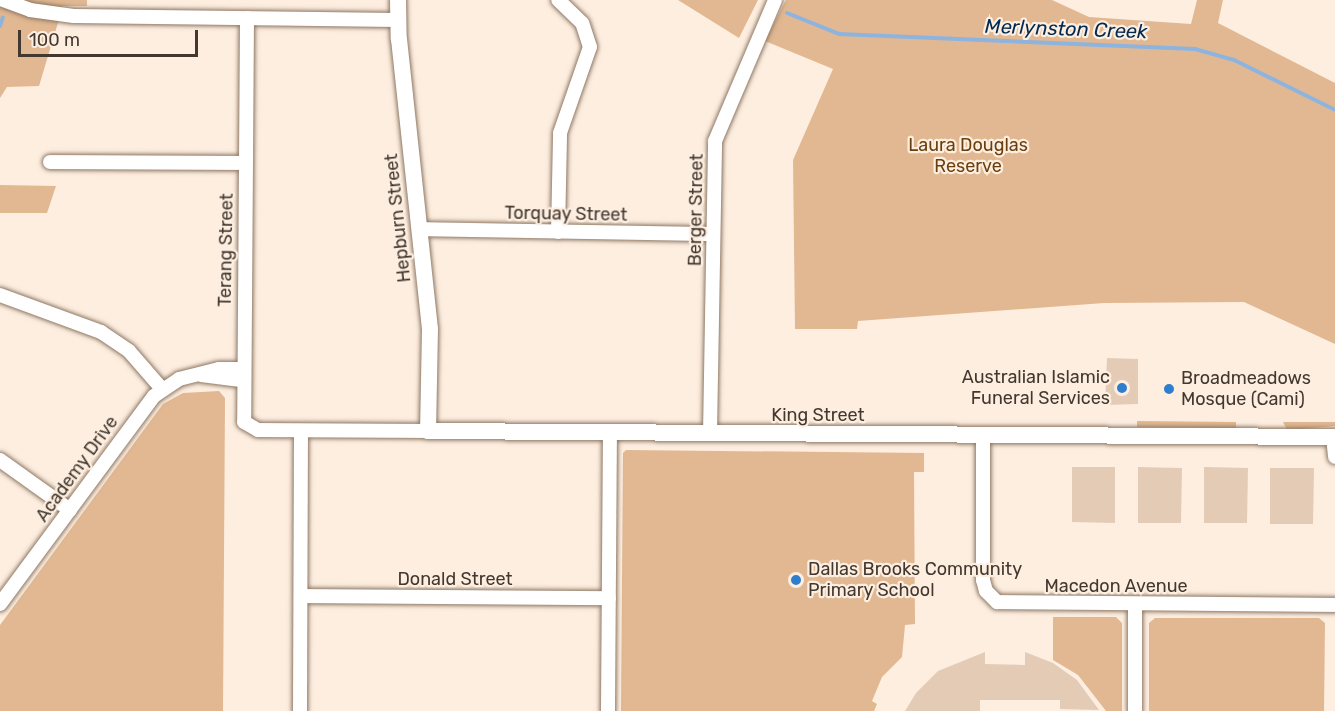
<!DOCTYPE html>
<style>
body{margin:0}
#map{position:relative;width:1335px;height:711px;overflow:hidden;background:#fdeee0;font-family:Rubik,sans-serif}
div>[style]{position:absolute}
.green>*{inset:0;background:#e1b892}
.stream>*{height:4px;margin:-2px;padding:0 2px;transform-origin:2px;border-radius:2px;background:#8db4df}
.building>*{inset:0;background:#e4cbb5}
.roads{filter:drop-shadow(0 0 2px #8e7763) drop-shadow(0 0 2px #8e7763)}
.minor>*{height:14px;margin:-7px;padding:0 7px;transform-origin:7px;border-radius:7px;background:#fff}
.tertiary>*{height:16px;margin:-8px;padding:0 8px;transform-origin:8px;border-radius:8px;background:#fff}
.dots>*{width:16px;height:16px;translate:-50% -50%;box-sizing:border-box;border:3px solid #fdeee0;border-radius:50%}
span{translate:-50% -50%;white-space:nowrap;text-align:center;line-height:1.15;-webkit-text-stroke:4.5px #fdeee0;paint-order:stroke}
.park-label{font-size:18px;color:#6a3f0e}
.street-label{font-size:18px;color:#42382f}
.poi-label{font-size:18px;color:#42382f}
.right{translate:-100% -50%;text-align:right}
.left{translate:0 -50%;text-align:left}
.water-label{font-size:20px;color:#002a52;font-style:italic}
.scale{position:absolute;left:18px;top:30px;width:180px;height:27px;box-sizing:border-box;border:3px solid #42382f;border-top:0;padding-left:8px;font-size:18px;line-height:21px;white-space:nowrap;color:#42382f;-webkit-text-stroke:4px #fdeee0;paint-order:stroke}
</style>
<div id="map">
<div class="green">
<div style="clip-path:polygon(0 0,87px 0,87px 6px,63px 6px,39px 86px,7px 87px,0 98px)"></div>
<div style="clip-path:polygon(678px 0,758px 0,739px 38px)"></div>
<div style="clip-path:polygon(786px 0,1052px 0,1089px 17px,1191px 24px,1197px 0,1223px 0,1218px 23px,1335px 83px,1335px 344px,1244px 302px,1104px 303px,858px 321px,857px 329px,795px 329px,793px 160px,833px 69px,765px 41px)"></div>
<div style="clip-path:polygon(0 185px,56px 186px,47px 213px,0 213px)"></div>
<div style="clip-path:polygon(219px 391px,225px 398px,223px 711px,0 711px,0 625px,163px 404px,183px 393px)"></div>
<div style="clip-path:polygon(1137px 421px,1236px 422px,1236px 428px,1137px 427px)"></div>
<div style="clip-path:polygon(1283px 422px,1335px 422px,1335px 426px,1287px 430px)"></div>
<div style="clip-path:polygon(626px 450px,924px 453px,924px 472px,914px 472px,915px 624px,905px 625px,902px 657px,882px 677px,872px 701px,877px 704px,874px 711px,621px 711px,623px 453px)"></div>
<div style="clip-path:polygon(1053px 617px,1116px 617px,1122px 623px,1122px 711px,1106px 711px,1078px 675px,1053px 660px)"></div>
<div style="clip-path:polygon(1155px 618px,1319px 618px,1325px 623px,1324px 711px,1149px 711px,1149px 623px)"></div>
</div>
<div class="stream">
<div style="left:787px;top:13px;width:56px;rotate:22deg"></div>
<div style="left:839px;top:34px;width:356px;rotate:2.4deg"></div>
<div style="left:1195px;top:49px;width:41px;rotate:15.8deg"></div>
<div style="left:1234px;top:60px;width:113px;rotate:26.3deg"></div>
<div style="left:0;top:26px;width:9px;rotate:-72deg"></div>
</div>
<div class="building">
<div style="clip-path:polygon(1107px 358px,1138px 359px,1138px 404px,1105px 405px)"></div>
<div style="clip-path:polygon(1072px 467px,1115px 467px,1115px 523px,1072px 522px)"></div>
<div style="clip-path:polygon(1138px 467px,1182px 468px,1181px 523px,1138px 523px)"></div>
<div style="clip-path:polygon(1204px 467px,1248px 468px,1247px 523px,1204px 523px)"></div>
<div style="clip-path:polygon(1270px 468px,1314px 468px,1313px 524px,1270px 524px)"></div>
<div style="clip-path:polygon(985px 652px,985px 664px,1025px 665px,1025px 652px,1053px 663px,1077px 680px,1099px 710px,1060px 709px,1060px 700px,980px 700px,980px 711px,905px 711px,916px 693px,938px 671px)"></div>
</div>
<div class="roads">
<div class="minor">
<div style="left:3px;top:0;width:29px;rotate:20deg"></div>
<div style="left:30px;top:10px;width:44px;rotate:7.8deg"></div>
<div style="left:74px;top:16px;width:324px;rotate:0.7deg"></div>
<div style="left:247px;top:18px;width:404px;rotate:90.4deg"></div>
<div style="left:244px;top:422px;width:16px;rotate:30deg"></div>
<div style="left:258px;top:430px;width:170px;rotate:0.3deg"></div>
<div style="left:50px;top:162px;width:195px;rotate:0.3deg"></div>
<div style="left:419px;top:229px;width:294px;rotate:1deg"></div>
<div style="left:558px;top:232px;width:99px;rotate:-88.8deg"></div>
<div style="left:560px;top:133px;width:91px;rotate:-70.8deg"></div>
<div style="left:590px;top:47px;width:25px;rotate:-108deg"></div>
<div style="left:582px;top:23px;width:33px;rotate:-136deg"></div>
<div style="left:0;top:295px;width:108px;rotate:20.1deg"></div>
<div style="left:101px;top:332px;width:34px;rotate:34deg"></div>
<div style="left:129px;top:351px;width:50px;rotate:49deg"></div>
<div style="left:201px;top:375px;width:40px;rotate:7.1deg"></div>
<div style="left:710px;top:433px;width:292px;rotate:-89deg"></div>
<div style="left:715px;top:141px;width:153px;rotate:-66.9deg"></div>
<div style="left:983px;top:435px;width:145px;rotate:90deg"></div>
<div style="left:983px;top:580px;width:11px;rotate:75deg"></div>
<div style="left:986px;top:591px;width:16px;rotate:45deg"></div>
<div style="left:997px;top:602px;width:338px;rotate:0.5deg"></div>
<div style="left:1333px;top:437px;width:20px;rotate:84deg"></div>
<div style="left:0;top:460px;width:86px;rotate:35.5deg"></div>
<div style="left:301px;top:596px;width:308px;rotate:0.4deg"></div>
<div style="left:0;top:604px;width:259px;rotate:-53.5deg"></div>
<div style="left:154px;top:396px;width:30px;rotate:-34deg"></div>
<div style="left:179px;top:379px;width:41px;rotate:-14deg"></div>
<div style="left:219px;top:369px;width:23px"></div>
<div style="left:300px;top:711px;width:280px;rotate:-89.8deg"></div>
<div style="left:608px;top:711px;width:278px;rotate:-89.6deg"></div>
<div style="left:1135px;top:711px;width:107px;rotate:-90deg"></div>
</div>
<div class="tertiary">
<div style="left:398px;top:0;width:39px;rotate:89deg"></div>
<div style="left:399px;top:39px;width:292px;rotate:83.9deg"></div>
<div style="left:430px;top:329px;width:102px;rotate:91.1deg"></div>
<div style="left:428px;top:431px;width:907px;rotate:0.38deg"></div>
</div>
</div>
<div class="dots">
<div style="left:1122px;top:388px;background:#2e7ecd"></div>
<div style="left:1169px;top:389px;background:#2e7ecd"></div>
<div style="left:796px;top:580px;background:#2e7ecd"></div>
</div>
<div class="park-label">
<span style="left:968px;top:156px">Laura Douglas<br>Reserve</span>
</div>
<div class="street-label">
<span style="left:696px;top:210px;rotate:-89deg">Berger Street</span>
<span style="left:566px;top:214px;rotate:1deg">Torquay Street</span>
<span style="left:398px;top:218px;rotate:-96deg">Hepburn Street</span>
<span style="left:226px;top:250px;rotate:-89deg">Terang Street</span>
<span style="left:818px;top:415px">King Street</span>
<span style="left:77px;top:469px;rotate:-54deg">Academy Drive</span>
<span style="left:455px;top:579px">Donald Street</span>
<span style="left:1116px;top:586px">Macedon Avenue</span>
</div>
<div class="poi-label">
<span class="right" style="left:1110px;top:388px">Australian Islamic<br>Funeral Services</span>
<span class="left" style="left:1181px;top:389px">Broadmeadows<br>Mosque (Cami)</span>
<span class="left" style="left:808px;top:580px">Dallas Brooks Community<br>Primary School</span>
</div>
<div class="water-label">
<span style="left:1066px;top:29px;rotate:2deg">Merlynston Creek</span>
</div>
<div class="scale">100 m</div>
</div>
